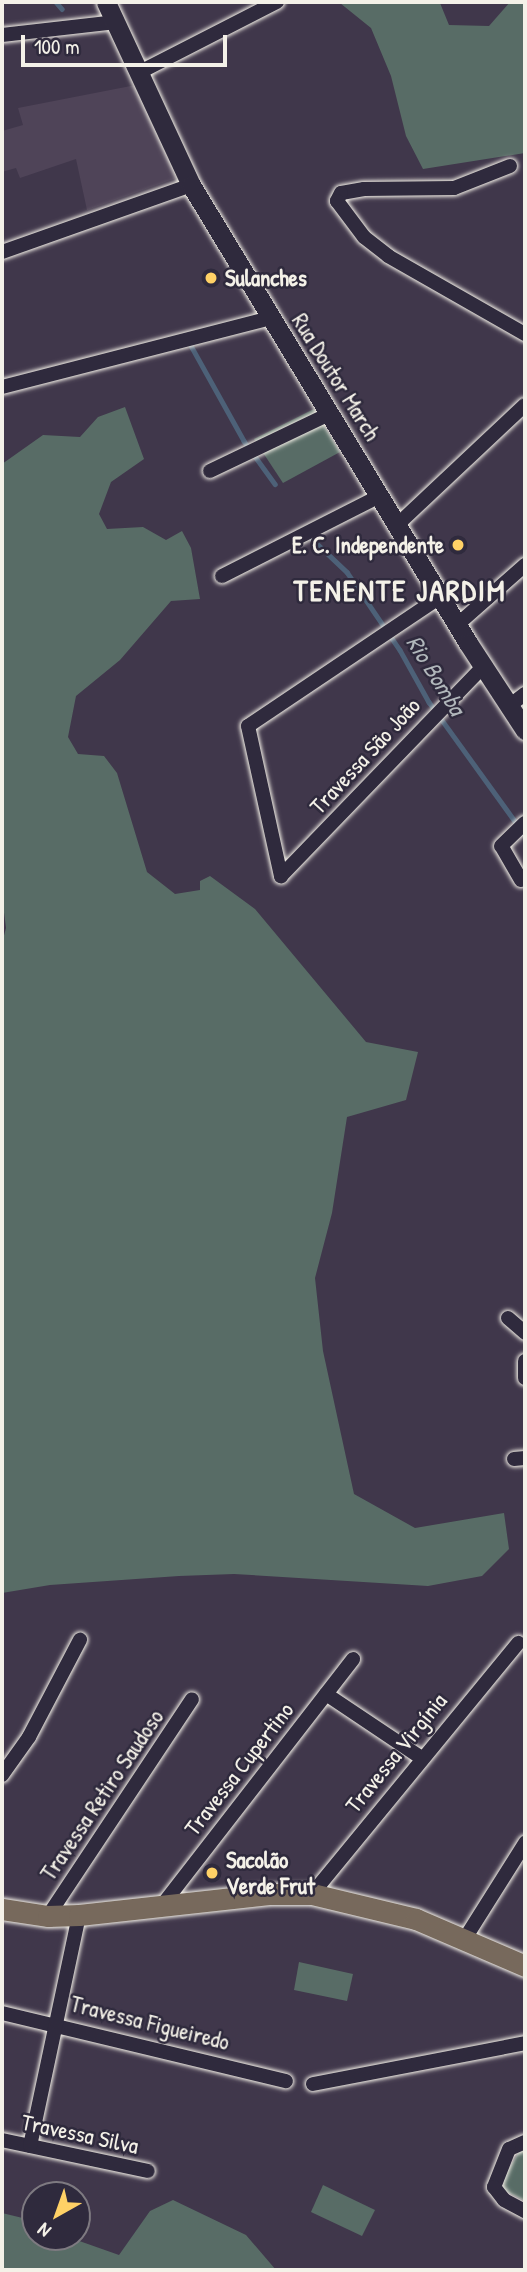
<!DOCTYPE html>
<meta charset="utf-8">
<style>
body{margin:0}
#map{position:relative;width:527px;height:2272px;overflow:hidden;background:#40374b;font-family:"Patrick Hand",sans-serif}
div>[style]{position:absolute}
.built>*{inset:0;background:#4f4458}
.green>*{inset:0;background:#586c66}
.stream>*{height:4.5px;margin:-2.25px;padding:0 2.25px;transform-origin:2.25px;border-radius:2.25px;background:#4d6178}
.roads{filter:drop-shadow(0 0 2px #f4f1e8) drop-shadow(0 0 2px #f4f1e8)}
.street>*{height:14px;margin:-7px;padding:0 7px;transform-origin:7px;border-radius:7px;background:#2f2a3d}
.secondary>*{height:19px;margin:-9.5px;padding:0 9.5px;transform-origin:9.5px;border-radius:9.5px;background:#2f2a3d}
.primary>*{height:21px;margin:-10.5px;padding:0 10.5px;transform-origin:10.5px;border-radius:10.5px;background:#77695c}
.dots>*{width:19px;height:19px;translate:-50% -50%;box-sizing:border-box;border:4px solid #2f2a3d;border-radius:50%}
span{translate:-50% -50%;white-space:nowrap;text-align:center;line-height:1.15;-webkit-text-stroke:5px #2f2a3d;paint-order:stroke}
.poi-label{font-size:23px;color:#f4f1e8;font-weight:700}
.left{translate:0 -50%;text-align:left}
.right{translate:-100% -50%;text-align:right}
.street-label{font-size:23px;color:#f4f1e8}
.water-label{font-size:24px;color:#b1b7bb;font-style:italic}
.district-label{font-size:30px;color:#f4f1e8;font-weight:700;letter-spacing:2px}
.frame{position:absolute;inset:0;border:4px solid #f4f1e8;pointer-events:none}
.north{position:absolute;left:21px;top:2181px;width:70px;height:70px;box-sizing:border-box;background:#2f2a3d;border:2px solid #7e7a81;border-radius:50%;rotate:220deg;font-size:19px;font-weight:700;line-height:28px;text-align:center;color:#f4f1e8}
.north::after{content:'';display:block;margin:auto;width:24px;height:32px;background:#ffd166;clip-path:polygon(50% 0,100% 100%,50% 72%,0 100%)}
.scale{position:absolute;left:21px;top:35px;width:206px;height:32px;box-sizing:border-box;border:4px solid #f4f1e8;border-top:0;padding-left:9px;font-size:21px;line-height:24px;white-space:nowrap;color:#f4f1e8;-webkit-text-stroke:5px #2f2a3d;paint-order:stroke}
</style>
<div id="map">
<div class="built">
<div style="clip-path:polygon(141px 84px,182px 176px,87px 210px,76px 159px,20px 178px,16px 168px,2px 172px,2px 131px,23px 125px,18px 108px)"></div>
</div>
<div class="green">
<div style="clip-path:polygon(435px 2px,440px 3px,449px 25px,489px 26px,510px 2px,525px 2px,525px 153px,423px 169px,406px 136px,391px 76px,371px 28px,340px 3px)"></div>
<div style="clip-path:polygon(125px 407px,144px 459px,111px 482px,99px 514px,107px 529px,143px 527px,166px 540px,182px 531px,191px 548px,200px 599px,171px 601px,120px 660px,76px 696px,68px 737px,78px 754px,104px 756px,117px 773px,147px 872px,175px 894px,200px 890px,200px 881px,210px 876px,255px 909px,366px 1042px,418px 1052px,406px 1100px,347px 1117px,332px 1213px,315px 1278px,323px 1351px,354px 1494px,415px 1528px,504px 1513px,509px 1549px,482px 1576px,428px 1586px,234px 1574px,179px 1576px,50px 1585px,2px 1593px,2px 943px,6px 928px,2px 897px,2px 464px,43px 435px,80px 437px,98px 417px)"></div>
<div style="clip-path:polygon(314px 409px,340px 452px,283px 483px,254px 439px)"></div>
<div style="clip-path:polygon(299px 1962px,353px 1974px,347px 2001px,294px 1990px)"></div>
<div style="clip-path:polygon(520px 2150px,525px 2151px,525px 2201px,503px 2190px,504px 2177px)"></div>
<div style="clip-path:polygon(323px 2185px,375px 2210px,362px 2236px,311px 2212px)"></div>
<div style="clip-path:polygon(173px 2200px,246px 2235px,276px 2270px,2px 2270px,2px 2213px,35px 2221px,35px 2237px,68px 2237px,119px 2255px,150px 2211px)"></div>
</div>
<div class="stream">
<div style="left:56px;top:2px;width:9px;rotate:49deg"></div>
<div style="left:189px;top:342px;width:113px;rotate:60.9deg"></div>
<div style="left:244px;top:441px;width:53px;rotate:54.2deg"></div>
<div style="left:311px;top:538px;width:50px;rotate:43.4deg"></div>
<div style="left:347px;top:572px;width:94px;rotate:55.8deg"></div>
<div style="left:400px;top:650px;width:60px;rotate:60.9deg"></div>
<div style="left:429px;top:702px;width:164px;rotate:54.2deg"></div>
</div>
<div class="roads">
<div class="street">
<div style="left:2px;top:35px;width:115px;rotate:-6.5deg"></div>
<div style="left:140px;top:72px;width:154px;rotate:-27.1deg"></div>
<div style="left:510px;top:166px;width:60px;rotate:158.6deg"></div>
<div style="left:454px;top:188px;width:90px;rotate:179.4deg"></div>
<div style="left:364px;top:189px;width:23px;rotate:170deg"></div>
<div style="left:341px;top:193px;width:9px;rotate:117deg"></div>
<div style="left:337px;top:201px;width:45px;rotate:53.1deg"></div>
<div style="left:364px;top:237px;width:31px;rotate:38deg"></div>
<div style="left:388px;top:256px;width:158px;rotate:29.7deg"></div>
<div style="left:2px;top:252px;width:201px;rotate:-19.5deg"></div>
<div style="left:2px;top:387px;width:278px;rotate:-14.4deg"></div>
<div style="left:210px;top:471px;width:134px;rotate:-25.6deg"></div>
<div style="left:397px;top:525px;width:175px;rotate:-43.2deg"></div>
<div style="left:222px;top:576px;width:177px;rotate:-26.9deg"></div>
<div style="left:440px;top:597px;width:231px;rotate:146.1deg"></div>
<div style="left:248px;top:726px;width:154px;rotate:77.6deg"></div>
<div style="left:281px;top:876px;width:291px;rotate:-46deg"></div>
<div style="left:457px;top:625px;width:91px;rotate:-41.4deg"></div>
<div style="left:509px;top:706px;width:20px;rotate:-37deg"></div>
<div style="left:521px;top:880px;width:39px;rotate:-120deg"></div>
<div style="left:501px;top:846px;width:33px;rotate:-44deg"></div>
<div style="left:508px;top:1318px;width:23px;rotate:41deg"></div>
<div style="left:525px;top:1361px;width:17px;rotate:90deg"></div>
<div style="left:514px;top:1459px;width:11px;rotate:-5deg"></div>
<div style="left:326px;top:1694px;width:113px;rotate:33.8deg"></div>
<div style="left:2px;top:1775px;width:47px;rotate:-54.6deg"></div>
<div style="left:29px;top:1737px;width:110px;rotate:-62.3deg"></div>
<div style="left:312px;top:1894px;width:325px;rotate:-50.6deg"></div>
<div style="left:160px;top:1908px;width:315px;rotate:-52.2deg"></div>
<div style="left:48px;top:1916px;width:260px;rotate:-56.4deg"></div>
<div style="left:464px;top:1940px;width:115px;rotate:-57.8deg"></div>
<div style="left:2px;top:2013px;width:292px;rotate:13.5deg"></div>
<div style="left:313px;top:2084px;width:216px;rotate:-10.9deg"></div>
<div style="left:2px;top:2140px;width:149px;rotate:12deg"></div>
<div style="left:525px;top:2142px;width:17px;rotate:156deg"></div>
<div style="left:509px;top:2149px;width:41px;rotate:111.5deg"></div>
<div style="left:494px;top:2187px;width:16px;rotate:52deg"></div>
<div style="left:504px;top:2200px;width:24px;rotate:28deg"></div>
<div style="left:30px;top:2146px;width:236px;rotate:-78deg"></div>
</div>
<div class="secondary">
<div style="left:106px;top:2px;width:202px;rotate:65.1deg"></div>
<div style="left:191px;top:185px;width:535px;rotate:58.83deg"></div>
<div style="left:468px;top:643px;width:104px;rotate:56.8deg"></div>
</div>
<div class="primary">
<div style="left:2px;top:1909px;width:47px;rotate:8.7deg"></div>
<div style="left:48px;top:1916px;width:31px;rotate:-2deg"></div>
<div style="left:79px;top:1915px;width:191px;rotate:-6.3deg"></div>
<div style="left:269px;top:1894px;width:43px"></div>
<div style="left:312px;top:1894px;width:107px;rotate:13.5deg"></div>
<div style="left:416px;top:1919px;width:119px;rotate:23.3deg"></div>
</div>
</div>
<div class="dots">
<div style="left:211px;top:278px;background:#ffd166"></div>
<div style="left:458px;top:545px;background:#ffd166"></div>
<div style="left:212px;top:1873px;background:#ffd166"></div>
</div>
<div class="poi-label">
<span class="left" style="left:225px;top:278px">Sulanches</span>
<span class="right" style="left:444px;top:545px">E. C. Independente</span>
<span class="left" style="left:226px;top:1873px">Sacolão<br>Verde Frut</span>
</div>
<div class="street-label">
<span style="left:336px;top:377px;rotate:58deg">Rua Doutor March</span>
<span style="left:365px;top:756px;rotate:-47deg">Travessa São João</span>
<span style="left:396px;top:1753px;rotate:-51deg">Travessa Virgínia</span>
<span style="left:239px;top:1769px;rotate:-52deg">Travessa Cupertino</span>
<span style="left:102px;top:1795px;rotate:-56deg">Travessa Retiro Saudoso</span>
<span style="left:150px;top:2023px;rotate:14deg">Travessa Figueiredo</span>
<span style="left:80px;top:2134px;rotate:12deg">Travessa Silva</span>
</div>
<div class="water-label">
<span style="left:436px;top:675px;rotate:58deg">Rio Bomba</span>
</div>
<div class="district-label">
<span style="left:400px;top:590px">TENENTE JARDIM</span>
</div>
<div class="frame"></div>
<div class="north">N</div>
<div class="scale">100 m</div>
</div>
